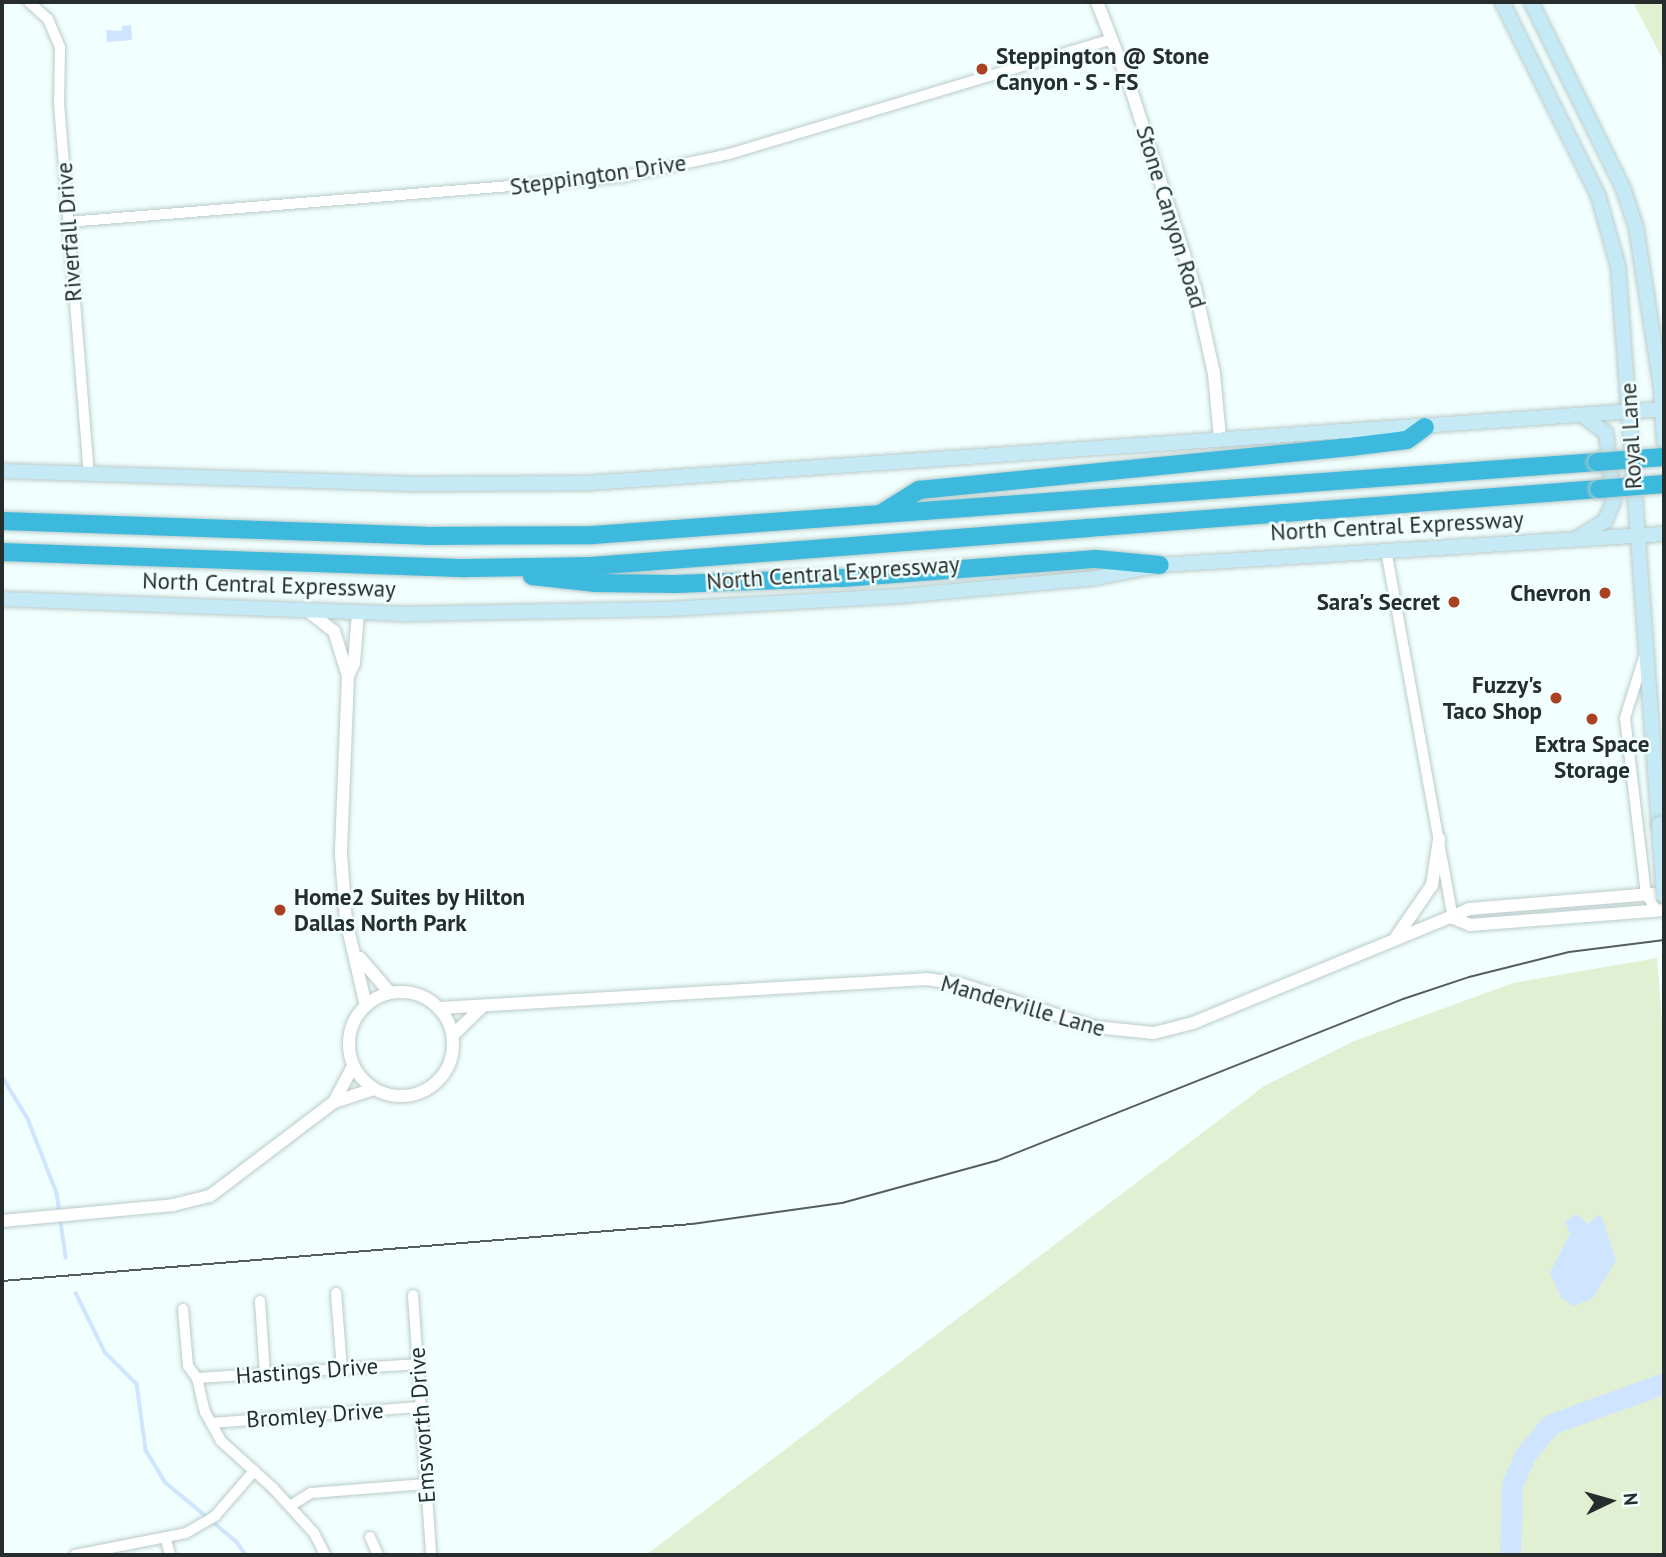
<!DOCTYPE html>
<style>
body{margin:0}
#map{position:relative;width:1666px;height:1557px;overflow:hidden;background:#f1fffe;font-family:"PT Sans",sans-serif}
div>[style]{position:absolute}
.green>*{inset:0;background:#e1efd3}
.water>*{inset:0;background:#cfe5ff}
.stream>*{height:3.5px;margin:-1.75px;padding:0 1.75px;transform-origin:1.75px;border-radius:1.75px;background:#cfe5ff}
.river>*{height:21px;margin:-10.5px;padding:0 10.5px;transform-origin:10.5px;border-radius:10.5px;background:#cfe5ff}
.roads{filter:drop-shadow(0 0 2px #bacbca) drop-shadow(0 0 2px #bacbca)}
.minor>*{height:10px;margin:-5px;padding:0 5px;transform-origin:5px;border-radius:5px;background:#fff}
.tertiary>*{height:12px;margin:-6px;padding:0 6px;transform-origin:6px;border-radius:6px;background:#fff}
.tertiary>.ring{margin:-6px;padding:0;box-sizing:content-box;background:none;border:12px solid #fff;border-radius:50%}
.secondary>*{height:14px;margin:-7px;padding:0 7px;transform-origin:7px;border-radius:7px;background:#c5eaf5}
.motorway>*{height:18px;margin:-9px;padding:0 9px;transform-origin:9px;border-radius:9px;background:#3db9dd}
.tram>*{height:2px;margin:-1px;padding:0 1px;transform-origin:1px;border-radius:1px;background:#555d5d}
.bridges{filter:drop-shadow(0 0 2px #bacbca) drop-shadow(0 0 2px #bacbca)}
.secondary-bridge>*{height:14px;margin:-7px;padding:0 7px;transform-origin:7px;border-radius:7px;background:#c5eaf5}
.motorway-bridge>*{height:18px;margin:-9px;padding:0 9px;transform-origin:9px;border-radius:9px;background:#3db9dd}
.dots>*{width:19px;height:19px;translate:-50% -50%;box-sizing:border-box;border:4px solid #f1fffe;border-radius:50%}
span{translate:-50% -50%;white-space:nowrap;text-align:center;line-height:1.15;-webkit-text-stroke:5px #f1fffe;paint-order:stroke}
.poi-label{font-size:23px;color:#272d2d;font-weight:700}
.left{translate:0 -50%;text-align:left}
.right{translate:-100% -50%;text-align:right}
.street-label{font-size:23px;color:#272d2d}
.frame{position:absolute;inset:0;border:4px solid #272d2d;pointer-events:none}
.north{position:absolute;left:1575px;top:1466px;width:70px;height:70px;-webkit-text-stroke:5px #f1fffe;paint-order:stroke;rotate:85deg;font-size:19px;font-weight:700;line-height:28px;text-align:center;color:#272d2d}
.north::after{content:'';display:block;margin:auto;width:24px;height:32px;background:#272d2d;clip-path:polygon(50% 0,100% 100%,50% 72%,0 100%)}
</style>
<div id="map">
<div class="green">
<div style="clip-path:polygon(1633px 2px,1664px 2px,1664px 62px)"></div>
<div style="clip-path:polygon(1657px 958px,1664px 1046px,1664px 1555px,646px 1555px,1264px 1086px,1354px 1041px,1513px 983px)"></div>
</div>
<div class="water">
<div style="clip-path:polygon(131px 25px,132px 40px,107px 42px,106px 30px,121px 31px,122px 26px)"></div>
<div style="clip-path:polygon(1577px 1214px,1588px 1224px,1597px 1215px,1602px 1217px,1616px 1260px,1592px 1299px,1573px 1306px,1561px 1298px,1550px 1272px,1570px 1234px,1565px 1221px)"></div>
</div>
<div class="stream">
<div style="left:2px;top:1076px;width:50px;rotate:58.8deg"></div>
<div style="left:28px;top:1119px;width:79px;rotate:68.6deg"></div>
<div style="left:57px;top:1193px;width:65px;rotate:82deg"></div>
<div style="left:76px;top:1293px;width:66px;rotate:63.8deg"></div>
<div style="left:105px;top:1352px;width:45px;rotate:45deg"></div>
<div style="left:137px;top:1384px;width:67px;rotate:82.2deg"></div>
<div style="left:146px;top:1450px;width:37px;rotate:59deg"></div>
<div style="left:165px;top:1482px;width:94px;rotate:39.8deg"></div>
<div style="left:237px;top:1542px;width:16px;rotate:55deg"></div>
</div>
<div class="river">
<div style="left:1510px;top:1555px;width:70px;rotate:-88.4deg"></div>
<div style="left:1512px;top:1485px;width:33px;rotate:-67deg"></div>
<div style="left:1525px;top:1455px;width:40px;rotate:-50deg"></div>
<div style="left:1551px;top:1424px;width:120px;rotate:-19.9deg"></div>
</div>
<div class="roads">
<div class="minor">
<div style="left:29px;top:2px;width:25px;rotate:42deg"></div>
<div style="left:48px;top:19px;width:30px;rotate:67deg"></div>
<div style="left:60px;top:47px;width:56px;rotate:91deg"></div>
<div style="left:59px;top:103px;width:371px;rotate:85.4deg"></div>
<div style="left:68px;top:222px;width:555px;rotate:-4.65deg"></div>
<div style="left:621px;top:177px;width:110px;rotate:-12deg"></div>
<div style="left:729px;top:154px;width:400px;rotate:-16.7deg"></div>
<div style="left:1386px;top:550px;width:374px;rotate:79.7deg"></div>
<div style="left:1645px;top:654px;width:67px;rotate:107.4deg"></div>
<div style="left:1625px;top:718px;width:177px;rotate:83.2deg"></div>
<div style="left:1646px;top:894px;width:20px;rotate:57deg"></div>
<div style="left:336px;top:1293px;width:76px;rotate:85.5deg"></div>
<div style="left:413px;top:1295px;width:261px;rotate:86deg"></div>
<div style="left:260px;top:1301px;width:73px;rotate:86.1deg"></div>
<div style="left:183px;top:1309px;width:57px;rotate:85deg"></div>
<div style="left:188px;top:1366px;width:15px;rotate:53deg"></div>
<div style="left:197px;top:1378px;width:35px;rotate:77deg"></div>
<div style="left:205px;top:1412px;width:33px;rotate:61deg"></div>
<div style="left:221px;top:1441px;width:70px;rotate:42.1deg"></div>
<div style="left:273px;top:1488px;width:61px;rotate:47.7deg"></div>
<div style="left:314px;top:1533px;width:25px;rotate:63deg"></div>
<div style="left:197px;top:1378px;width:220px;rotate:-3.6deg"></div>
<div style="left:211px;top:1423px;width:210px;rotate:-4.4deg"></div>
<div style="left:290px;top:1506px;width:25px;rotate:-32deg"></div>
<div style="left:311px;top:1493px;width:115px;rotate:-4.5deg"></div>
<div style="left:370px;top:1537px;width:20px;rotate:66deg"></div>
<div style="left:166px;top:1539px;width:16px;rotate:76deg"></div>
<div style="left:75px;top:1555px;width:113px;rotate:-11.2deg"></div>
<div style="left:186px;top:1533px;width:34px;rotate:-30deg"></div>
<div style="left:215px;top:1516px;width:60px;rotate:-49.1deg"></div>
</div>
<div class="tertiary">
<div style="left:1097px;top:2px;width:90px;rotate:68.6deg"></div>
<div style="left:1130px;top:86px;width:212px;rotate:72.2deg"></div>
<div style="left:1195px;top:288px;width:88px;rotate:77.5deg"></div>
<div style="left:1214px;top:374px;width:64px;rotate:84.6deg"></div>
<div style="left:308px;top:611px;width:33px;rotate:38deg"></div>
<div style="left:334px;top:631px;width:47px;rotate:72.7deg"></div>
<div style="left:358px;top:613px;width:50px;rotate:94.6deg"></div>
<div style="left:354px;top:663px;width:14px;rotate:115deg"></div>
<div style="left:348px;top:676px;width:178px;rotate:92.3deg"></div>
<div style="left:341px;top:854px;width:66px;rotate:85.7deg"></div>
<div style="left:346px;top:920px;width:88px;rotate:76.9deg"></div>
<div style="left:1453px;top:918px;width:18px;rotate:22deg"></div>
<div style="left:1470px;top:925px;width:195px;rotate:-4.4deg"></div>
<div style="left:1397px;top:936px;width:62px;rotate:-55.5deg"></div>
<div style="left:1432px;top:885px;width:47px;rotate:-81.3deg"></div>
<div style="left:360px;top:958px;width:46px;rotate:49.4deg"></div>
<div class="ring" style="left:349px;top:992px;width:92px;height:92px"></div>
<div style="left:440px;top:1008px;width:487px;rotate:-3.4deg"></div>
<div style="left:926px;top:979px;width:34px;rotate:8deg"></div>
<div style="left:960px;top:984px;width:142px;rotate:17.7deg"></div>
<div style="left:1095px;top:1027px;width:59px;rotate:5.8deg"></div>
<div style="left:1154px;top:1033px;width:40px;rotate:-14.4deg"></div>
<div style="left:1193px;top:1023px;width:299px;rotate:-22.4deg"></div>
<div style="left:1469px;top:909px;width:196px;rotate:-4.7deg"></div>
<div style="left:453px;top:1035px;width:39px;rotate:-44deg"></div>
<div style="left:335px;top:1100px;width:38px;rotate:-62deg"></div>
<div style="left:2px;top:1221px;width:172px;rotate:-5.3deg"></div>
<div style="left:173px;top:1205px;width:38px;rotate:-14deg"></div>
<div style="left:210px;top:1196px;width:156px;rotate:-37.2deg"></div>
<div style="left:334px;top:1102px;width:42px;rotate:-18deg"></div>
</div>
<div class="secondary">
<div style="left:1502px;top:2px;width:216px;rotate:63.6deg"></div>
<div style="left:1598px;top:195px;width:74px;rotate:74.3deg"></div>
<div style="left:1618px;top:266px;width:560px;rotate:85.8deg"></div>
<div style="left:1531px;top:2px;width:208px;rotate:63.7deg"></div>
<div style="left:1623px;top:188px;width:41px;rotate:71.6deg"></div>
<div style="left:1636px;top:227px;width:161px;rotate:81.1deg"></div>
<div style="left:1661px;top:386px;width:56px;rotate:86.9deg"></div>
<div style="left:2px;top:471px;width:407px;rotate:1.8deg"></div>
<div style="left:409px;top:484px;width:179px;rotate:-0.3deg"></div>
<div style="left:588px;top:483px;width:1079px;rotate:-3.93deg"></div>
<div style="left:1577px;top:538px;width:33px;rotate:-31deg"></div>
<div style="left:1605px;top:521px;width:23px;rotate:-67deg"></div>
<div style="left:1614px;top:500px;width:67px;rotate:-96.8deg"></div>
<div style="left:1606px;top:433px;width:30px;rotate:-143deg"></div>
<div style="left:2px;top:599px;width:401px;rotate:2.1deg"></div>
<div style="left:403px;top:614px;width:265px;rotate:-1.1deg"></div>
<div style="left:668px;top:609px;width:231px;rotate:-3.2deg"></div>
<div style="left:899px;top:596px;width:197px;rotate:-5.2deg"></div>
<div style="left:1095px;top:578px;width:66px;rotate:-11.3deg"></div>
<div style="left:1160px;top:565px;width:505px;rotate:-3.52deg"></div>
</div>
<div class="motorway">
<div style="left:882px;top:513px;width:44px;rotate:-31.9deg"></div>
<div style="left:919px;top:490px;width:441px;rotate:-5.7deg"></div>
<div style="left:1358px;top:446px;width:49px;rotate:-7deg"></div>
<div style="left:1407px;top:440px;width:22px;rotate:-36deg"></div>
<div style="left:2px;top:521px;width:424px;rotate:2deg"></div>
<div style="left:426px;top:536px;width:167px;rotate:-0.3deg"></div>
<div style="left:593px;top:535px;width:1007px;rotate:-4.16deg"></div>
<div style="left:2px;top:552px;width:464px;rotate:2deg"></div>
<div style="left:466px;top:568px;width:125px;rotate:-0.9deg"></div>
<div style="left:591px;top:566px;width:1011px;rotate:-4.37deg"></div>
<div style="left:532px;top:576px;width:62px;rotate:6.4deg"></div>
<div style="left:594px;top:583px;width:81px;rotate:0.7deg"></div>
<div style="left:675px;top:584px;width:167px;rotate:-2.1deg"></div>
<div style="left:842px;top:578px;width:255px;rotate:-4.3deg"></div>
<div style="left:1096px;top:559px;width:64px;rotate:5.4deg"></div>
</div>
</div>
<div class="tram">
<div style="left:2px;top:1281px;width:692px;rotate:-4.72deg"></div>
<div style="left:692px;top:1224px;width:151px;rotate:-8deg"></div>
<div style="left:842px;top:1203px;width:160px;rotate:-15.3deg"></div>
<div style="left:996px;top:1161px;width:438px;rotate:-21.7deg"></div>
<div style="left:1403px;top:999px;width:70px;rotate:-18.4deg"></div>
<div style="left:1469px;top:977px;width:103px;rotate:-14deg"></div>
<div style="left:1569px;top:952px;width:96px;rotate:-7.2deg"></div>
</div>
<div class="bridges">
<div class="secondary-bridge">
<div style="left:1659px;top:824px;width:72px;rotate:86deg"></div>
</div>
<div class="motorway-bridge">
<div style="left:1597px;top:462px;width:67px;rotate:-4.3deg"></div>
<div style="left:1599px;top:489px;width:65px;rotate:-4.4deg"></div>
</div>
</div>
<div class="dots">
<div style="left:982px;top:69px;background:#a94122"></div>
<div style="left:1605px;top:593px;background:#a94122"></div>
<div style="left:1454px;top:602px;background:#a94122"></div>
<div style="left:1556px;top:698px;background:#a94122"></div>
<div style="left:1592px;top:719px;background:#a94122"></div>
<div style="left:280px;top:910px;background:#a94122"></div>
</div>
<div class="poi-label">
<span class="left" style="left:996px;top:69px">Steppington @ Stone<br>Canyon - S - FS</span>
<span class="right" style="left:1591px;top:593px">Chevron</span>
<span class="right" style="left:1440px;top:602px">Sara's Secret</span>
<span class="right" style="left:1542px;top:698px">Fuzzy's<br>Taco Shop</span>
<span style="left:1592px;top:757px">Extra Space<br>Storage</span>
<span class="left" style="left:294px;top:910px">Home2 Suites by Hilton<br>Dallas North Park</span>
</div>
<div class="street-label">
<span style="left:598px;top:175px;rotate:-8deg">Steppington Drive</span>
<span style="left:1171px;top:217px;rotate:73deg">Stone Canyon Road</span>
<span style="left:69px;top:232px;rotate:-94deg">Riverfall Drive</span>
<span style="left:1631px;top:436px;rotate:-93deg">Royal Lane</span>
<span style="left:1397px;top:526px;rotate:-3deg">North Central Expressway</span>
<span style="left:833px;top:573px;rotate:-4deg">North Central Expressway</span>
<span style="left:269px;top:585px;rotate:2deg">North Central Expressway</span>
<span style="left:1023px;top:1006px;rotate:16deg">Manderville Lane</span>
<span style="left:307px;top:1371px;rotate:-4deg">Hastings Drive</span>
<span style="left:315px;top:1415px;rotate:-4deg">Bromley Drive</span>
<span style="left:422px;top:1425px;rotate:-94deg">Emsworth Drive</span>
</div>
<div class="frame"></div>
<div class="north">N</div>
</div>
